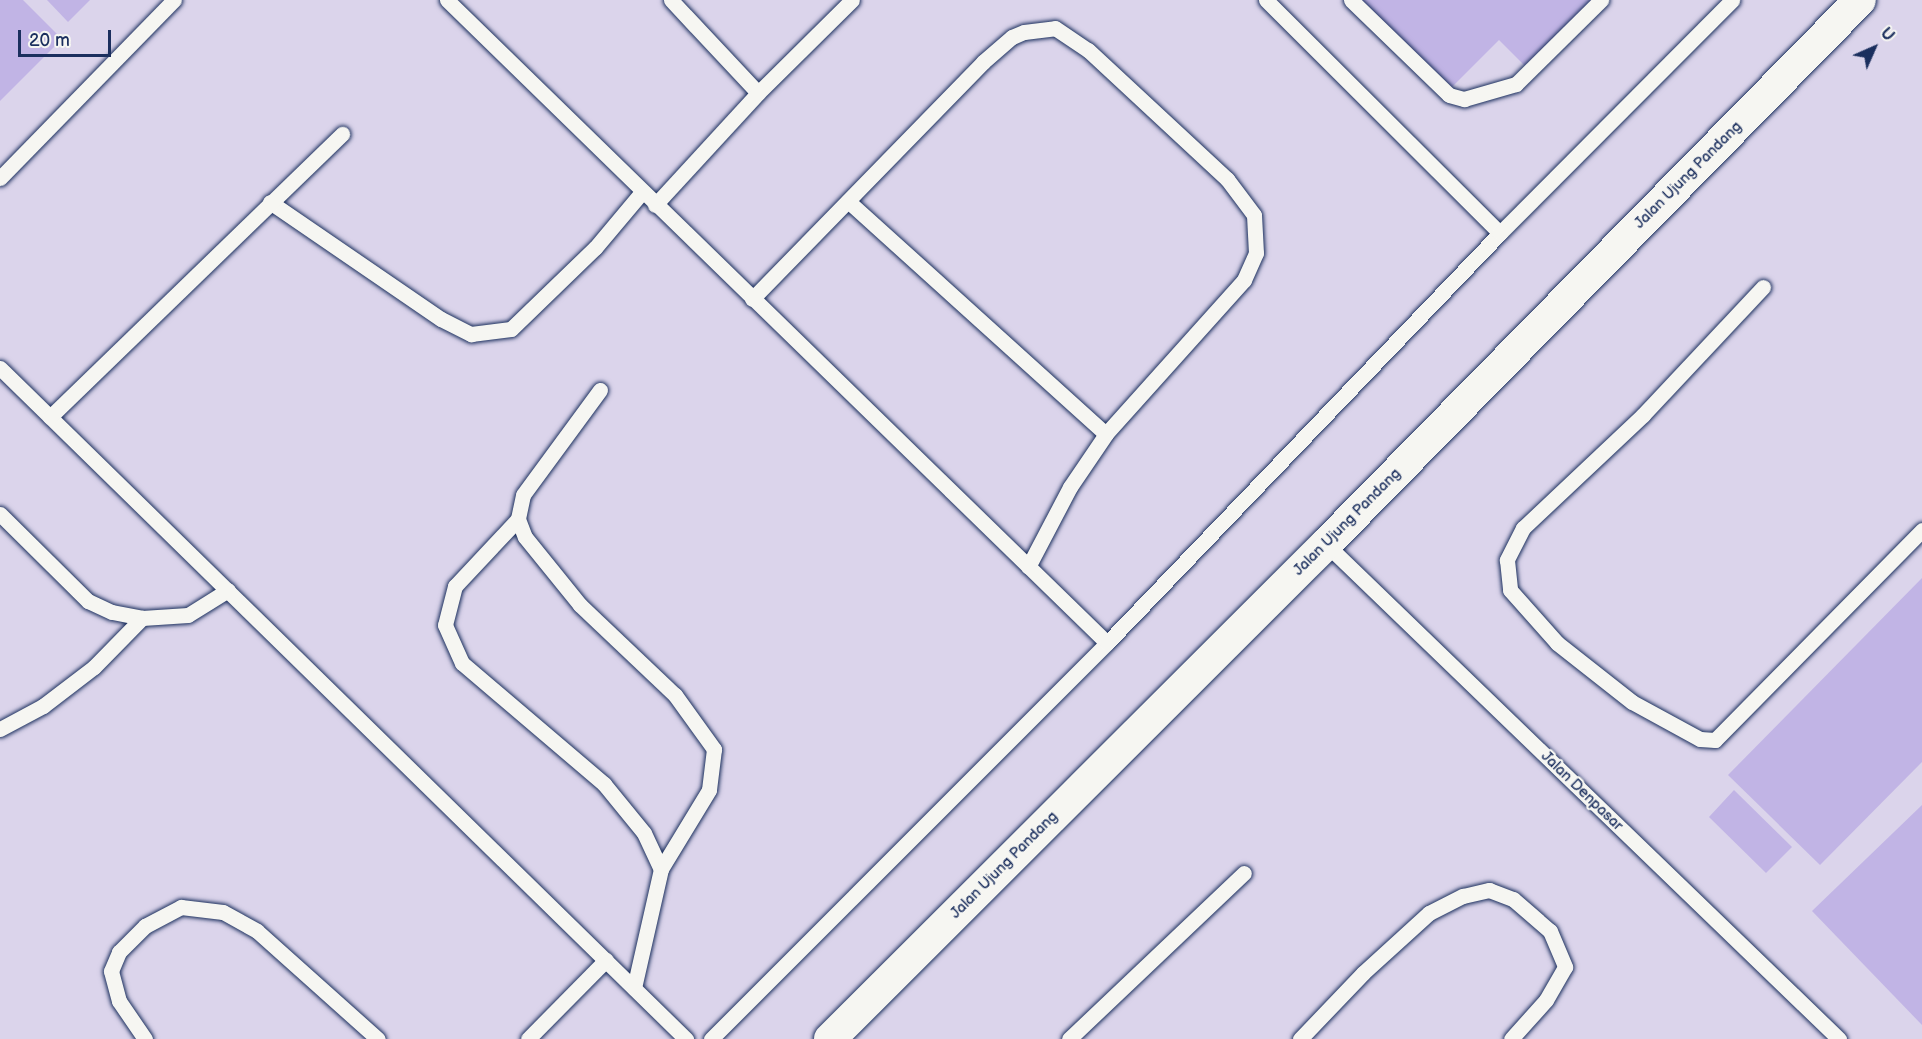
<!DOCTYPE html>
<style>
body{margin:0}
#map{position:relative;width:1922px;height:1039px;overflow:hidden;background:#e6e2ee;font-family:"Balsamiq Sans",sans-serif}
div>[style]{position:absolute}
.built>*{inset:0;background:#dbd4eb}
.building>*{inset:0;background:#c1b4e5}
.roads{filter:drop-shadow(0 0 2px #1b2f5e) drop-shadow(0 0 2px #1b2f5e)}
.lane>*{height:15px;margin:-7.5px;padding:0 7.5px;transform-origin:7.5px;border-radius:7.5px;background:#f6f6f2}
.street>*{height:32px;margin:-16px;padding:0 16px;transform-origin:16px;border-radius:16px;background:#f6f6f2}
span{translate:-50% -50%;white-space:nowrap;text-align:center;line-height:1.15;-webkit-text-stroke:4.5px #f6f6f2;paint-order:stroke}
.street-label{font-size:15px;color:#1b2f5e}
.north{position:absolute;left:1844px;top:18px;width:60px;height:60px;-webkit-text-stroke:4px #f6f6f2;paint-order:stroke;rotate:45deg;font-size:16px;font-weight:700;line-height:24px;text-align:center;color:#1b2f5e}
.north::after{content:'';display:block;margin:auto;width:21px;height:27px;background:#1b2f5e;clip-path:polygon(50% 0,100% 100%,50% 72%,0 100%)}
.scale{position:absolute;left:18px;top:30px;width:93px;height:27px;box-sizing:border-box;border:3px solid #1b2f5e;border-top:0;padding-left:8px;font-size:18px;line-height:21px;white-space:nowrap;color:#1b2f5e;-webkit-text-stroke:4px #f6f6f2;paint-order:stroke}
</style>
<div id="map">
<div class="built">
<div style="clip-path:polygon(0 0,1922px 0,1922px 1039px,0 1039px)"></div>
</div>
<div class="building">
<div style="clip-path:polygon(0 0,23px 0,62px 39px,0 101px)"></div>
<div style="clip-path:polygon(47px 0,90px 0,68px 22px)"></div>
<div style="clip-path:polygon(1360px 0,1594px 0,1527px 68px,1499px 40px,1450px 89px)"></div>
<div style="clip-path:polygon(1922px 578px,1922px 762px,1820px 865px,1728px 775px)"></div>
<div style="clip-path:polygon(1734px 790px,1792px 847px,1766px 873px,1709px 817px)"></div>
<div style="clip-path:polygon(1922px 805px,1922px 1025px,1812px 911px)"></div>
</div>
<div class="roads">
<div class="lane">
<div style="left:447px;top:0;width:921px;rotate:44.25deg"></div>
<div style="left:671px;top:0;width:127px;rotate:46.9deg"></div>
<div style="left:1266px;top:0;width:330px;rotate:44.9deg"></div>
<div style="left:1351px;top:0;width:136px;rotate:44.1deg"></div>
<div style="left:1449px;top:95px;width:16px;rotate:15deg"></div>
<div style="left:1464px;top:99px;width:54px;rotate:-16.1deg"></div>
<div style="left:1516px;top:84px;width:120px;rotate:-44.7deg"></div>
<div style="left:0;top:178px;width:249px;rotate:-45.7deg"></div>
<div style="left:270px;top:202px;width:207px;rotate:34.4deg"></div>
<div style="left:441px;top:319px;width:34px;rotate:27deg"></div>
<div style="left:471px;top:334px;width:40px;rotate:-7.1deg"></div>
<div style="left:511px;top:329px;width:117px;rotate:-44deg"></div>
<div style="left:595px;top:248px;width:73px;rotate:-50deg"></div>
<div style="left:849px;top:202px;width:346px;rotate:42.1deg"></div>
<div style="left:655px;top:205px;width:152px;rotate:-47.4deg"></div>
<div style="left:758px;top:93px;width:132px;rotate:-44.7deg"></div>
<div style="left:1763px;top:287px;width:175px;rotate:133.2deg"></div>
<div style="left:1643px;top:415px;width:165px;rotate:136.7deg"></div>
<div style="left:1523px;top:528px;width:36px;rotate:117deg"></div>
<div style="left:1507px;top:560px;width:30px;rotate:84deg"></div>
<div style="left:1510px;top:590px;width:71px;rotate:48.4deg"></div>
<div style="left:1557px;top:643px;width:95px;rotate:38.2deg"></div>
<div style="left:1632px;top:702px;width:77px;rotate:28.6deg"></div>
<div style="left:1700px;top:739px;width:15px;rotate:4deg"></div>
<div style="left:1715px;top:740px;width:295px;rotate:-45.4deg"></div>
<div style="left:752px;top:299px;width:331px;rotate:-45.7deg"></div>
<div style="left:983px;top:62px;width:38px;rotate:-41deg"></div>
<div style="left:1012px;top:37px;width:13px;rotate:-23deg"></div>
<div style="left:1024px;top:32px;width:31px;rotate:-7deg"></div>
<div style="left:1055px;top:28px;width:40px;rotate:34deg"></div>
<div style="left:1088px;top:50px;width:190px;rotate:42.9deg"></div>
<div style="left:1227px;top:179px;width:45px;rotate:53.1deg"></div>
<div style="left:1254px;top:215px;width:38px;rotate:87deg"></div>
<div style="left:1256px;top:253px;width:30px;rotate:114deg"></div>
<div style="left:1244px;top:280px;width:207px;rotate:131.9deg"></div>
<div style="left:1106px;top:434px;width:64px;rotate:124.2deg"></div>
<div style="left:1070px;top:487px;width:90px;rotate:117.7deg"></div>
<div style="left:0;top:368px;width:960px;rotate:44.37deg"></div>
<div style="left:600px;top:390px;width:130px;rotate:126.3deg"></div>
<div style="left:523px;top:495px;width:25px;rotate:102deg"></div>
<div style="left:518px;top:519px;width:19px;rotate:69deg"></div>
<div style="left:525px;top:537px;width:87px;rotate:51deg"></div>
<div style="left:580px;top:605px;width:131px;rotate:43.5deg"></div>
<div style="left:675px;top:695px;width:67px;rotate:54.2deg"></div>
<div style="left:714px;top:749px;width:41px;rotate:97deg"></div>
<div style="left:709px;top:790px;width:92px;rotate:121.3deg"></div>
<div style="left:50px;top:417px;width:407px;rotate:-44.1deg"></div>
<div style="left:0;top:514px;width:124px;rotate:44.7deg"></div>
<div style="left:88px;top:601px;width:26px;rotate:25deg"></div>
<div style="left:112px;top:612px;width:31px;rotate:11deg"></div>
<div style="left:142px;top:618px;width:46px;rotate:-3.7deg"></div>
<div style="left:188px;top:615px;width:47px;rotate:-32deg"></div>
<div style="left:518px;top:519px;width:92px;rotate:133.2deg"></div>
<div style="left:455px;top:586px;width:40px;rotate:104.4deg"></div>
<div style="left:445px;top:625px;width:42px;rotate:65.9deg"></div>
<div style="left:462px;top:663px;width:187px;rotate:40.4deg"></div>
<div style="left:604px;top:784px;width:63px;rotate:50.8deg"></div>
<div style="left:644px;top:833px;width:40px;rotate:65deg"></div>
<div style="left:661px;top:869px;width:122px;rotate:102.8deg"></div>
<div style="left:1326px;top:544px;width:713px;rotate:43.98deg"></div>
<div style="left:0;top:729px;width:49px;rotate:-28.1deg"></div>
<div style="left:43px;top:706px;width:64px;rotate:-37.4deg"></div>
<div style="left:94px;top:667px;width:69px;rotate:-45.6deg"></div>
<div style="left:145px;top:1039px;width:46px;rotate:-124.4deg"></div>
<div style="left:119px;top:1001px;width:31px;rotate:-105deg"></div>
<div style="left:111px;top:971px;width:21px;rotate:-67deg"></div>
<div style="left:119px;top:952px;width:37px;rotate:-45deg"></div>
<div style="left:145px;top:926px;width:41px;rotate:-27.8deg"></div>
<div style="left:181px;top:907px;width:42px;rotate:6.8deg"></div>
<div style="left:223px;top:912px;width:39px;rotate:29deg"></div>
<div style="left:257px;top:931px;width:162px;rotate:41.8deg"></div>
<div style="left:528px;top:1039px;width:111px;rotate:-45.4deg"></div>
<div style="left:711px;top:1039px;width:560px;rotate:-45deg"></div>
<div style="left:1107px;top:643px;width:568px;rotate:-46.21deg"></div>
<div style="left:1500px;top:233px;width:329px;rotate:-45.1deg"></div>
<div style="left:1069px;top:1039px;width:241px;rotate:-43.5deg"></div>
<div style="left:1300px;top:1039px;width:91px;rotate:-46.3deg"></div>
<div style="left:1363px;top:973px;width:89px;rotate:-42.3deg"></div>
<div style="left:1429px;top:913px;width:38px;rotate:-27deg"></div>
<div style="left:1463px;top:896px;width:27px;rotate:-13deg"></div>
<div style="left:1489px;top:890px;width:26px;rotate:21deg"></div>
<div style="left:1513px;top:899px;width:49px;rotate:40.9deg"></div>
<div style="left:1550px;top:931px;width:39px;rotate:67deg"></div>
<div style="left:1565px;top:967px;width:38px;rotate:120deg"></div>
<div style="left:1546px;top:1000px;width:52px;rotate:131.9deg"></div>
</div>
<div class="street">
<div style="left:830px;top:1039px;width:701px;rotate:-44.94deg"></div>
<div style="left:1326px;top:544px;width:762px;rotate:-45.53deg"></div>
</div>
</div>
<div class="street-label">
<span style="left:1688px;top:175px;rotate:-45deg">Jalan Ujung Pandang</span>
<span style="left:1347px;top:522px;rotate:-45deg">Jalan Ujung Pandang</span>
<span style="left:1582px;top:791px;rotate:44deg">Jalan Denpasar</span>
<span style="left:1004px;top:865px;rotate:-45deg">Jalan Ujung Pandang</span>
</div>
<div class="north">U</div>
<div class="scale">20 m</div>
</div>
